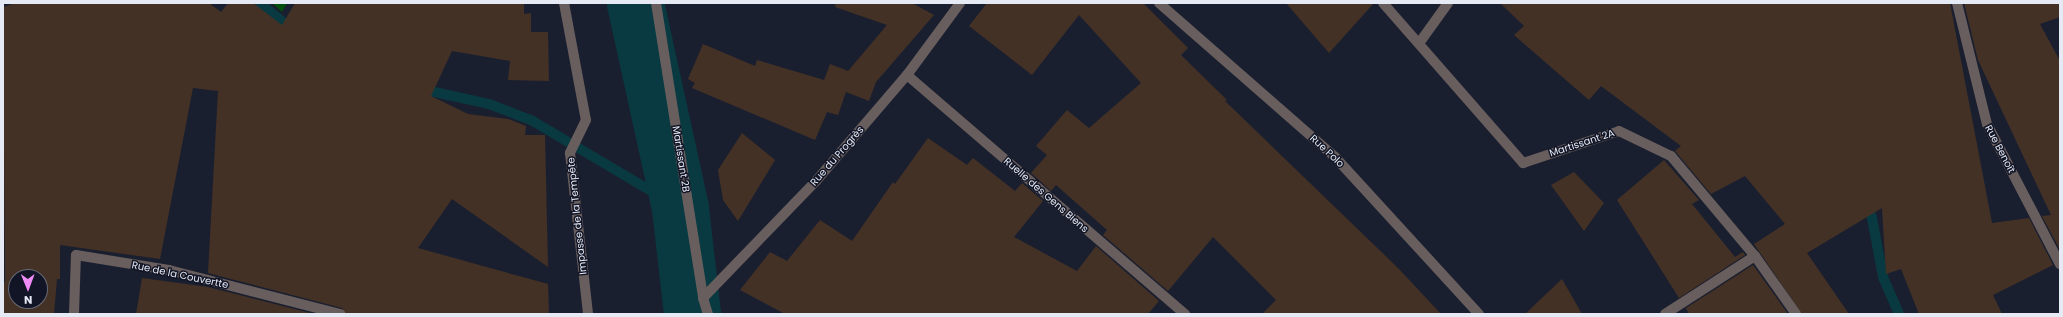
<!DOCTYPE html>
<meta charset="utf-8">
<style>
body{margin:0}
#map{position:relative;width:2063px;height:317px;overflow:hidden;background:#1a1f2f;font-family:Poppins,sans-serif}
div>[style]{position:absolute}
.green>*{inset:0;background:#004e0c}
.stream>*{height:10px;margin:-5px;padding:0 5px;transform-origin:5px;border-radius:5px;background:#093a41}
.river>*{height:57px;margin:-28.5px;padding:0 28.5px;transform-origin:28.5px;border-radius:28.5px;background:#093a41}
.building>*{inset:0;background:#443126}
.minor>*{height:10px;margin:-5px;padding:0 5px;transform-origin:5px;border-radius:5px;background:#695e5e}
span{translate:-50% -50%;white-space:nowrap;text-align:center;line-height:1.15;-webkit-text-stroke:3px #111525;paint-order:stroke}
.street-label{font-size:10px;color:#e6eaf5}
.frame{position:absolute;inset:0;border:4px solid #e6eaf5;pointer-events:none}
.north{position:absolute;left:8px;top:269px;width:40px;height:40px;box-sizing:border-box;background:#111525;border:1px solid #666a78;border-radius:50%;rotate:179deg;font-size:11px;font-weight:700;line-height:16px;text-align:center;color:#e6eaf5}
.north::after{content:'';display:block;margin:auto;width:14px;height:18px;background:#ef8bf6;clip-path:polygon(50% 0,100% 100%,50% 72%,0 100%)}
</style>
<div id="map">
<div class="green">
<div style="clip-path:polygon(272px 3px,287px 3px,282px 12px)"></div>
</div>
<div class="stream">
<div style="left:260px;top:3px;width:44px;rotate:39.5deg"></div>
<div style="left:421px;top:89px;width:70px;rotate:12.4deg"></div>
<div style="left:489px;top:104px;width:45px;rotate:20.9deg"></div>
<div style="left:531px;top:120px;width:173px;rotate:30.6deg"></div>
<div style="left:1866px;top:202px;width:17px;rotate:69deg"></div>
<div style="left:1872px;top:218px;width:60px;rotate:79.4deg"></div>
<div style="left:1883px;top:277px;width:40px;rotate:66.6deg"></div>
</div>
<div class="river">
<div style="left:635px;top:3px;width:210px;rotate:77.6deg"></div>
<div style="left:680px;top:208px;width:107px;rotate:83.5deg"></div>
</div>
<div class="building">
<div style="clip-path:polygon(evenodd,16px 3px,209px 3px,221px 12px,228px 3px,253px 3px,282px 25px,295px 3px,524px 3px,524px 14px,531px 13px,531px 32px,548px 32px,549px 81px,508px 80px,510px 61px,452px 51px,431px 96px,468px 114px,508px 119px,526px 126px,525px 135px,545px 135px,548px 267px,452px 199px,418px 248px,548px 284px,549px 314px,346px 314px,342px 308px,208px 273px,218px 91px,193px 88px,160px 259px,60px 245px,60px 279px,57px 279px,54px 314px,3px 314px,3px 282px,5px 282px,3px 7px,16px 3px,16px 277px,40px 277px,40px 301px,16px 301px,16px 277px)"></div>
<div style="clip-path:polygon(836px 3px,912px 3px,934px 15px,876px 82px,869px 101px,846px 92px,838px 115px,827px 112px,815px 140px,692px 88px,695px 83px,688px 79px,703px 44px,755px 66px,757px 60px,824px 80px,830px 64px,848px 71px,887px 25px,835px 7px)"></div>
<div style="clip-path:polygon(987px 3px,1143px 3px,1188px 48px,1181px 55px,1227px 100px,1225px 101px,1398px 268px,1441px 314px,1262px 314px,1276px 300px,1213px 237px,1168px 291px,1103px 235px,1107px 230px,1056px 185px,1051px 191px,1031px 173px,1047px 155px,1036px 146px,1067px 110px,1089px 128px,1141px 83px,1079px 15px,1032px 75px,969px 26px)"></div>
<div style="clip-path:polygon(1286px 3px,1374px 3px,1329px 53px)"></div>
<div style="clip-path:polygon(1500px 3px,1950px 3px,1992px 223px,2029px 218px,2053px 265px,1993px 295px,2002px 314px,1919px 314px,1901px 269px,1886px 274px,1882px 208px,1807px 253px,1849px 314px,1802px 314px,1754px 244px,1785px 224px,1745px 176px,1711px 194px,1675px 151px,1681px 146px,1601px 86px,1589px 100px,1514px 35px,1524px 26px)"></div>
<div style="clip-path:polygon(1964px 3px,2060px 3px,2060px 17px,2040px 24px,2060px 61px,2060px 250px,2042px 216px,2051px 215px,1978px 60px)"></div>
<div style="clip-path:polygon(742px 133px,775px 160px,738px 221px,723px 200px,718px 170px)"></div>
<div style="clip-path:polygon(928px 138px,967px 165px,973px 158px,1015px 191px,1022px 183px,1043px 201px,1014px 237px,1077px 271px,1096px 246px,1159px 301px,1148px 314px,785px 314px,740px 290px,770px 252px,787px 261px,820px 220px,852px 241px,893px 182px,895px 184px)"></div>
<div style="clip-path:polygon(1664px 160px,1699px 200px,1692px 204px,1735px 257px,1743px 252px,1745px 255px,1679px 298px,1617px 200px)"></div>
<div style="clip-path:polygon(1574px 172px,1604px 203px,1584px 231px,1551px 185px)"></div>
<div style="clip-path:polygon(1753px 265px,1788px 314px,1689px 314px,1686px 308px)"></div>
<div style="clip-path:polygon(142px 278px,208px 287px,314px 314px,136px 314px)"></div>
<div style="clip-path:polygon(1562px 279px,1582px 314px,1525px 314px)"></div>
</div>
<div class="minor">
<div style="left:564px;top:3px;width:119px;rotate:79.4deg"></div>
<div style="left:586px;top:120px;width:37px;rotate:116deg"></div>
<div style="left:570px;top:153px;width:162px;rotate:83.6deg"></div>
<div style="left:656px;top:3px;width:299px;rotate:80.9deg"></div>
<div style="left:703px;top:298px;width:17px;rotate:73deg"></div>
<div style="left:1159px;top:3px;width:234px;rotate:41.2deg"></div>
<div style="left:1335px;top:157px;width:213px;rotate:47.5deg"></div>
<div style="left:1383px;top:3px;width:213px;rotate:48.8deg"></div>
<div style="left:1523px;top:163px;width:101px;rotate:-18.4deg"></div>
<div style="left:1619px;top:131px;width:58px;rotate:25.7deg"></div>
<div style="left:1671px;top:156px;width:131px;rotate:50deg"></div>
<div style="left:1755px;top:256px;width:71px;rotate:54.7deg"></div>
<div style="left:1957px;top:3px;width:125px;rotate:76.1deg"></div>
<div style="left:1987px;top:124px;width:158px;rotate:62.5deg"></div>
<div style="left:1420px;top:42px;width:48px;rotate:-54.3deg"></div>
<div style="left:907px;top:75px;width:367px;rotate:40.7deg"></div>
<div style="left:703px;top:298px;width:163px;rotate:-46deg"></div>
<div style="left:816px;top:181px;width:140px;rotate:-49.4deg"></div>
<div style="left:907px;top:75px;width:89px;rotate:-53.6deg"></div>
<div style="left:74px;top:314px;width:59px;rotate:-88.1deg"></div>
<div style="left:76px;top:255px;width:94px;rotate:9.2deg"></div>
<div style="left:169px;top:270px;width:177px;rotate:14.4deg"></div>
<div style="left:1665px;top:314px;width:107px;rotate:-32.8deg"></div>
</div>
<div class="street-label">
<span style="left:1582px;top:143px;rotate:-18deg">Martissant 2A</span>
<span style="left:2000px;top:149px;rotate:62deg">Rue Benoît</span>
<span style="left:1327px;top:151px;rotate:43deg">Rue Polo</span>
<span style="left:837px;top:156px;rotate:-49deg">Rue du Progrès</span>
<span style="left:681px;top:159px;rotate:81deg">Martissant 2B</span>
<span style="left:1046px;top:195px;rotate:41deg">Ruelle des Gens Biens</span>
<span style="left:577px;top:216px;rotate:-96deg">Impasse de la Tempête</span>
<span style="left:180px;top:275px;rotate:12deg">Rue de la Couvertte</span>
</div>
<div class="frame"></div>
<div class="north">N</div>
</div>
